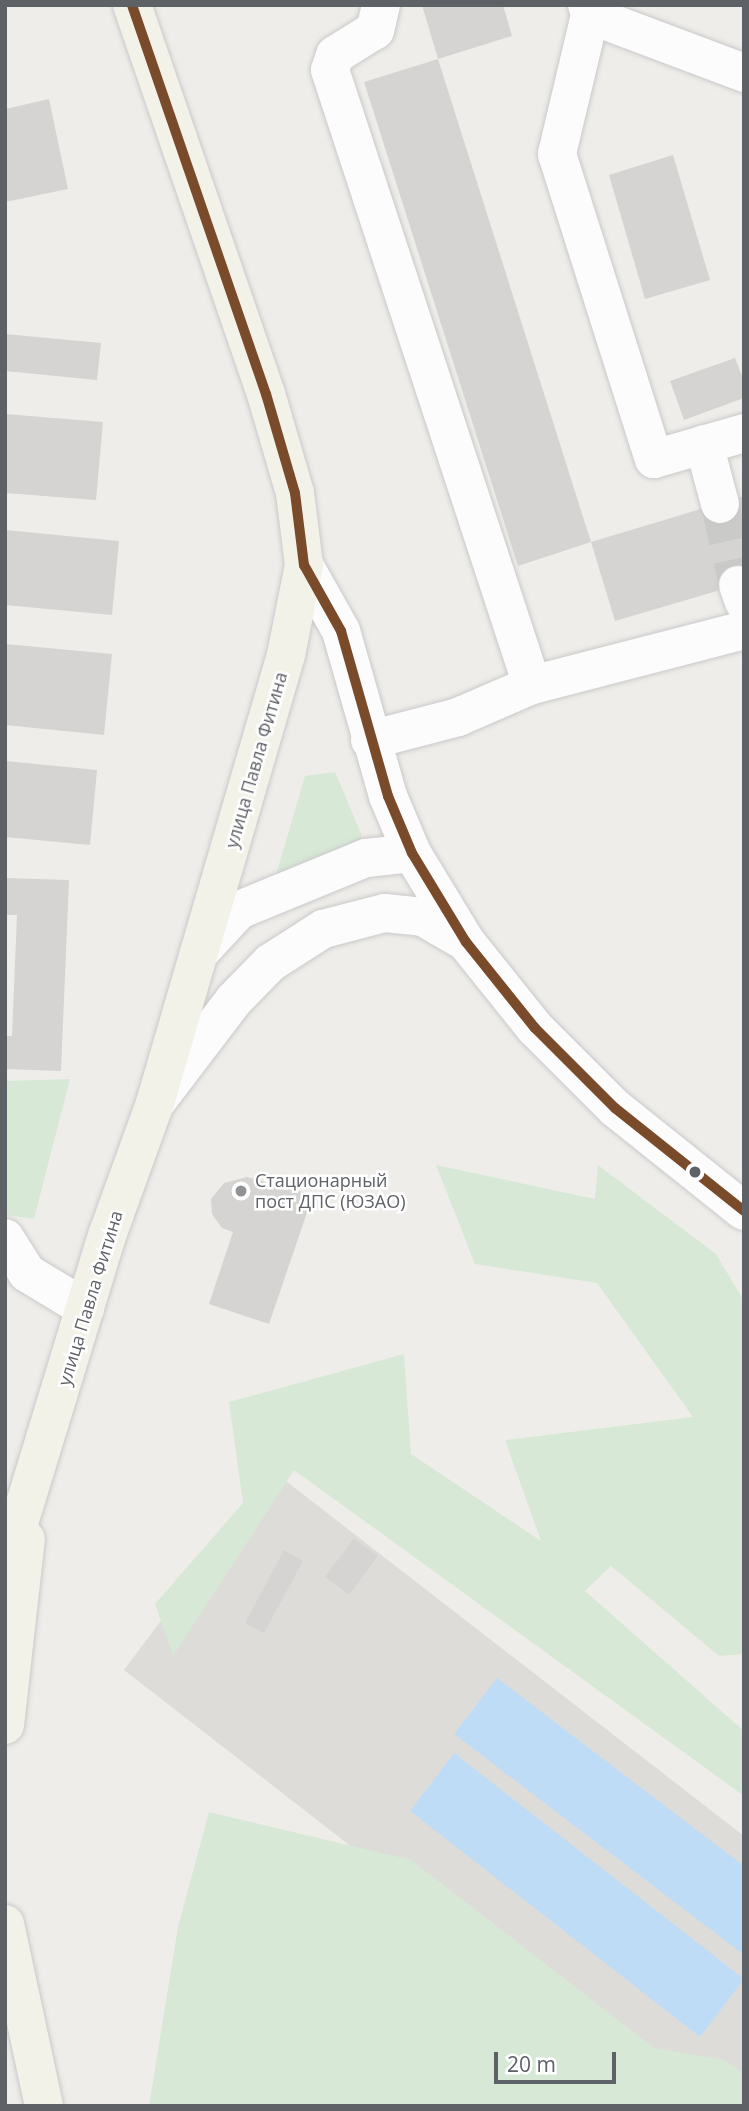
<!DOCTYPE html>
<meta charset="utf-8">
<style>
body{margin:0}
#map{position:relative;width:749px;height:2111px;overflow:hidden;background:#eeede9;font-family:"Open Sans",sans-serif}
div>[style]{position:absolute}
.industrial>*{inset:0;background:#dedcd9}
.green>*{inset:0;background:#d7e9d6}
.water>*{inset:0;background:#bfdcf6}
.building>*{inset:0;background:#d5d4d2}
.minor-tunnel>*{height:38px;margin-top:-19px;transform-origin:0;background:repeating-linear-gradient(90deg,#cacac8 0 38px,transparent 0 57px)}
.roads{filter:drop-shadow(0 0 2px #cac9ca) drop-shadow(0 0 2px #cac9ca)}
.minor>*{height:38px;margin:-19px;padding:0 19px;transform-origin:19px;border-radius:19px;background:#fcfcfc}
.major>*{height:38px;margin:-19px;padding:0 19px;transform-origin:19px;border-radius:19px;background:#f3f2e9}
.bus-1>*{height:10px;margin:-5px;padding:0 5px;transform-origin:5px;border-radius:5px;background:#7a4b2a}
.dots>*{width:19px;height:19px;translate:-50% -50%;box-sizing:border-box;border:4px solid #fff;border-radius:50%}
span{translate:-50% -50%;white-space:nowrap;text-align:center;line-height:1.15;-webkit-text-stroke:5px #fff;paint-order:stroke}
.street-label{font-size:18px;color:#5e6166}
.poi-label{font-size:18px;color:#5e6166}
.left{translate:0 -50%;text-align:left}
.frame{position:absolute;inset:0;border:7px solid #5e6166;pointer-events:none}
.scale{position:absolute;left:494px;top:2052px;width:122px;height:32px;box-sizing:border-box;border:4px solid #5e6166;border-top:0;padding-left:9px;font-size:21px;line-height:24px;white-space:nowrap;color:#5e6166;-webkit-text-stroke:5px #fff;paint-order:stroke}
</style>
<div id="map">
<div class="industrial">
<div style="clip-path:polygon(273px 1471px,744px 1836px,744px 2074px,719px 2106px,685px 2106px,124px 1670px)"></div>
</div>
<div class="green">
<div style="clip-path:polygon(335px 772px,362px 836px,353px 853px,273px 885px,305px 776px)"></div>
<div style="clip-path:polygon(70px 1079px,34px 1219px,5px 1215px,5px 1081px)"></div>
<div style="clip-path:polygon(436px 1165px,595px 1199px,598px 1165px,716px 1254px,744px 1301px,744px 1654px,719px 1656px,611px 1566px,585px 1591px,744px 1731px,744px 1796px,294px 1470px,173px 1656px,155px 1604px,243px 1503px,229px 1402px,404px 1354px,411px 1454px,541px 1541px,505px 1440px,693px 1417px,597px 1283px,475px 1264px)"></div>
<div style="clip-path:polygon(209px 1812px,411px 1860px,654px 2048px,725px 2060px,744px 2074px,744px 2106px,149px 2106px,178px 1927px)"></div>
</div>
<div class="water">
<div style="clip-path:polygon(497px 1678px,744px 1866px,744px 1955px,454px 1734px)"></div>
<div style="clip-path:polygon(454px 1753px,744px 1979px,700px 2037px,410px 1811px)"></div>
</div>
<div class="building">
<div style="clip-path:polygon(422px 5px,503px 5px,512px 36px,438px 59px)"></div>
<div style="clip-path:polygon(438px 59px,591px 542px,744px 496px,744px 583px,615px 621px,591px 542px,518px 566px,364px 82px)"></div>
<div style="clip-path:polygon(49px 99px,68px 189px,5px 202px,5px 109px)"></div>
<div style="clip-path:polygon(673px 155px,710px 280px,645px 299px,609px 175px)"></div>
<div style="clip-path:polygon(5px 334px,101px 343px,97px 380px,5px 371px)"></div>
<div style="clip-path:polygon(735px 358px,744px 381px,744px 398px,684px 420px,670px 381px)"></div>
<div style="clip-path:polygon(5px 414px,103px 422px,96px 500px,5px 493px)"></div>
<div style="clip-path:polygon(5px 530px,119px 541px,112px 615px,5px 605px)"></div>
<div style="clip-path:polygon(5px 644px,112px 654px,104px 735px,5px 725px)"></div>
<div style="clip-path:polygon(5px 761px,97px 770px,90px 845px,5px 837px)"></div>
<div style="clip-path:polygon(5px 878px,69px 880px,61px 1071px,5px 1069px,5px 1036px,12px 1036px,17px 915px,5px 915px)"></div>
<div style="clip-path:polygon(247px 1177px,313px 1195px,269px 1324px,209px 1304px,233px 1232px,222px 1228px,212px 1214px,211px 1199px,224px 1183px)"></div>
<div style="clip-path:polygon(354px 1538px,378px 1556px,349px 1595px,325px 1577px)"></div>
<div style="clip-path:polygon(284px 1550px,303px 1561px,264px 1633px,245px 1623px)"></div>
</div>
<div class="minor-tunnel">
<div style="left:720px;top:504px;width:83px;rotate:77.5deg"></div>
</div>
<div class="roads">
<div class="minor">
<div style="left:381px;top:5px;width:26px;rotate:103deg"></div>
<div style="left:375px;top:30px;width:47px;rotate:148deg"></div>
<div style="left:335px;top:55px;width:16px;rotate:108deg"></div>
<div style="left:330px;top:70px;width:647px;rotate:71.82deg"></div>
<div style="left:587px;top:5px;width:10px;rotate:73deg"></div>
<div style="left:590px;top:15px;width:143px;rotate:103.4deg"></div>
<div style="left:557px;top:154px;width:320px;rotate:72.4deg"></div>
<div style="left:654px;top:459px;width:94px;rotate:-16.1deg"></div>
<div style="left:590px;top:15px;width:165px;rotate:20.6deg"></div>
<div style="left:704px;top:444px;width:62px;rotate:75.1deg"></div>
<div style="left:304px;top:565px;width:76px;rotate:60.7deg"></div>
<div style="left:341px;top:631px;width:172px;rotate:74.1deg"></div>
<div style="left:388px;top:796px;width:62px;rotate:67.2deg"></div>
<div style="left:412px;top:853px;width:104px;rotate:58.8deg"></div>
<div style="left:466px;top:942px;width:110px;rotate:51.3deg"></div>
<div style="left:535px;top:1028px;width:113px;rotate:45deg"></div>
<div style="left:615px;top:1108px;width:165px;rotate:38.6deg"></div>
<div style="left:738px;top:585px;width:18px;rotate:71deg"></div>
<div style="left:370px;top:740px;width:91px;rotate:-14.6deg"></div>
<div style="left:458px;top:717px;width:81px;rotate:-23.4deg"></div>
<div style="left:532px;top:685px;width:219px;rotate:-14.5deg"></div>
<div style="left:199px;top:953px;width:59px;rotate:-47.1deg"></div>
<div style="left:239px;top:910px;width:137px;rotate:-22.3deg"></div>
<div style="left:366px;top:858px;width:46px;rotate:-6.2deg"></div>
<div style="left:157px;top:1101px;width:127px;rotate:-52.7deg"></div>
<div style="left:234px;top:1000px;width:52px;rotate:-45.8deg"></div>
<div style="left:270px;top:963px;width:63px;rotate:-32.7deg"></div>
<div style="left:323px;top:929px;width:64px;rotate:-14.5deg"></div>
<div style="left:385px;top:913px;width:38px;rotate:6deg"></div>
<div style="left:423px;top:917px;width:48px;rotate:30.3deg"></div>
<div style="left:5px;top:1238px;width:41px;rotate:57.8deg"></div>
<div style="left:27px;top:1273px;width:68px;rotate:31.1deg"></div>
</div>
<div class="major">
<div style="left:5px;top:1569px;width:351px;rotate:-73deg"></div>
<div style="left:108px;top:1233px;width:138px;rotate:-70.1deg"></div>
<div style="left:155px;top:1103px;width:467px;rotate:-73.7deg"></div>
<div style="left:286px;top:655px;width:92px;rotate:-78.7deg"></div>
<div style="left:304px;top:565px;width:73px;rotate:-97.1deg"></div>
<div style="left:295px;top:493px;width:103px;rotate:-106.3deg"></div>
<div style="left:266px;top:394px;width:411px;rotate:-109deg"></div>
<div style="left:5px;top:1725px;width:187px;rotate:-83.6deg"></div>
<div style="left:5px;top:1924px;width:186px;rotate:77.9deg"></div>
</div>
</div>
<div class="bus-1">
<div style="left:132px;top:5px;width:411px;rotate:71deg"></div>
<div style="left:266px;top:394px;width:103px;rotate:73.7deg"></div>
<div style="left:295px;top:493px;width:73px;rotate:82.9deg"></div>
<div style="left:304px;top:565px;width:76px;rotate:60.7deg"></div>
<div style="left:341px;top:631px;width:172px;rotate:74.1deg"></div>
<div style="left:388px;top:796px;width:62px;rotate:67.2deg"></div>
<div style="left:412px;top:853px;width:104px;rotate:58.8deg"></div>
<div style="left:466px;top:942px;width:110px;rotate:51.3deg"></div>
<div style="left:535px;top:1028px;width:113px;rotate:45deg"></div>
<div style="left:615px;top:1108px;width:165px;rotate:38.6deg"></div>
</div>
<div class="dots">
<div style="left:695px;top:1172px;background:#5e6166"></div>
<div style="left:241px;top:1191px;background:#909294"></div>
</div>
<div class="street-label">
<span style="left:256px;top:760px;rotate:-74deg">улица Павла Фитина</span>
<span style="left:90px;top:1298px;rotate:-73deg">улица Павла Фитина</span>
</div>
<div class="poi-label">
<span class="left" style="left:255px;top:1191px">Стационарный<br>пост ДПС (ЮЗАО)</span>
</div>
<div class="frame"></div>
<div class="scale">20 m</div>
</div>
